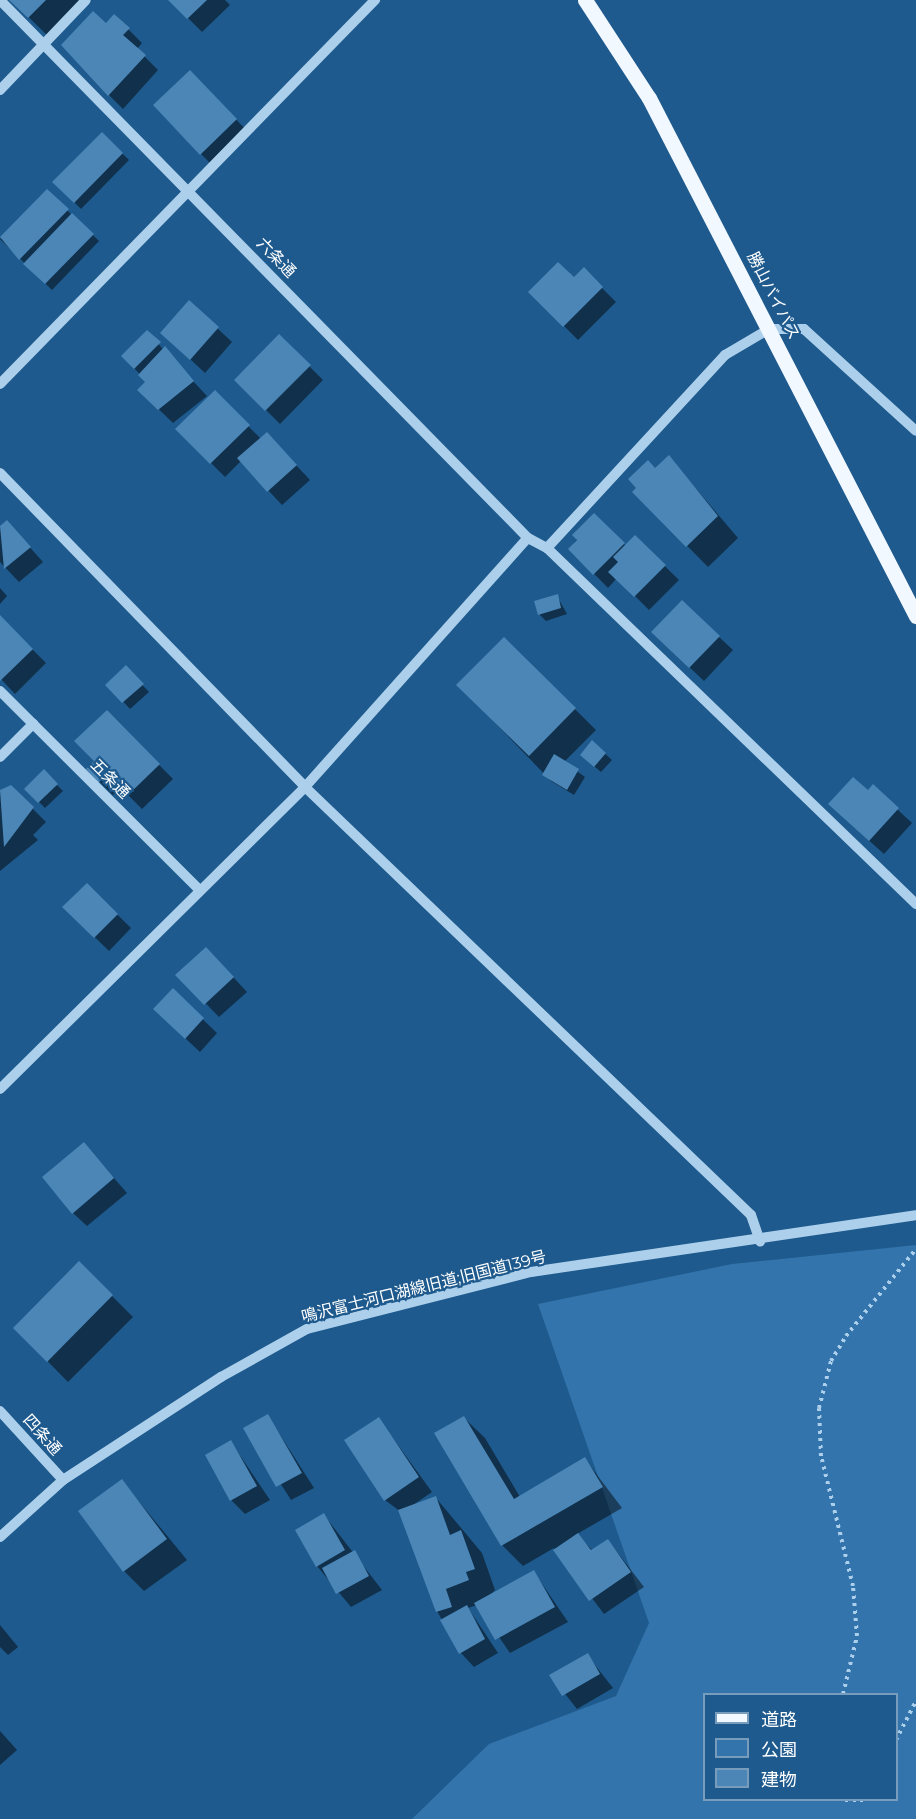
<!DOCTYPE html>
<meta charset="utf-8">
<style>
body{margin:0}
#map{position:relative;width:916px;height:1819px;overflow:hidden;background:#1e5a8d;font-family:Montserrat,"Noto Sans JP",sans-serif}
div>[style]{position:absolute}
.green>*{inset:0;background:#3274ab}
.shadow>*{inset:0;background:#0007}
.building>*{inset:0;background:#4b86b7}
.path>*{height:4px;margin-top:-2px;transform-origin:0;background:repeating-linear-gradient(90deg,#acd0ec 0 3px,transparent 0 7.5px)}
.minor>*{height:10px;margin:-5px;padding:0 5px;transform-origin:5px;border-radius:5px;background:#acd0ec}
.major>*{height:15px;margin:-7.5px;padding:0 7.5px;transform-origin:7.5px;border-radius:7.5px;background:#f2f8ff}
span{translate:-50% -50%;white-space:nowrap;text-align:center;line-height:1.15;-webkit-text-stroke:4.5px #1e5a8d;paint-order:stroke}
.street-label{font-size:16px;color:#fff}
.legend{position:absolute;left:703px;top:1693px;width:195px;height:108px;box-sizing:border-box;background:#1e5a8d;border:2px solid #789cbb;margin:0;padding:8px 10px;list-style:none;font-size:18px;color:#fff}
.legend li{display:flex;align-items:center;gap:12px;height:30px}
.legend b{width:30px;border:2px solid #789cbb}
</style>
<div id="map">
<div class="green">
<div style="clip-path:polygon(evenodd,916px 1245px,916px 1819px,412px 1819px,489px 1744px,616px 1696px,649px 1623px,538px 1304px,732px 1264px,916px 1245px,704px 1694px,896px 1694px,896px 1800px,704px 1800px,704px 1694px)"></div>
</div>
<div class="shadow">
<div style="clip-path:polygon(11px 0,86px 0,50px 38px)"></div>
<div style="clip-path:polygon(170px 0,225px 0,230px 5px,202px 32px)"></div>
<div style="clip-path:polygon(106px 25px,128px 29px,142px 43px,137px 49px,158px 70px,123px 109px,109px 95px)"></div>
<div style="clip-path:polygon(204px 86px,250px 134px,214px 167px,201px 154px)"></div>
<div style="clip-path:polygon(102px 134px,129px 160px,81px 209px,54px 182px)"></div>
<div style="clip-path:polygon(47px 191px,99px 241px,52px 290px,0 239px)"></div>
<div style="clip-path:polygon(584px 270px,616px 302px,578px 340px,530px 292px,574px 279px)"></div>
<div style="clip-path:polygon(189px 302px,232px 342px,205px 373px,176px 346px)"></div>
<div style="clip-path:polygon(147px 332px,207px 396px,173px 423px,139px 390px,147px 382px,123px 356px)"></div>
<div style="clip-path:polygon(279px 336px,323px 380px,280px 424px,236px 380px)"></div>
<div style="clip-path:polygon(215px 392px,261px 439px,267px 434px,310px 480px,282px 505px,241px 461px,225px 477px,177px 429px)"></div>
<div style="clip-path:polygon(669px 457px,738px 538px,708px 567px,634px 492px)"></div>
<div style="clip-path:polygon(594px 515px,626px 546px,635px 537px,679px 580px,649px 610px,617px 578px,608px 588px,570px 549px)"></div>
<div style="clip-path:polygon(7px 522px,43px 562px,19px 582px,0 562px,0 528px)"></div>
<div style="clip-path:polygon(0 588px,7px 596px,0 604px)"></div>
<div style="clip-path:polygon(557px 596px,567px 614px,546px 621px,539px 614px)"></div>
<div style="clip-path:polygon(0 617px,46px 663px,15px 694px,0 678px)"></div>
<div style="clip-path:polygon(719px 637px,733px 650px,704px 681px,667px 646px)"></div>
<div style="clip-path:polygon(504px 639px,596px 730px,564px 762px,585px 777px,574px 795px,551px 781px,459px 685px)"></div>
<div style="clip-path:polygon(126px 668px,149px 692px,130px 709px,108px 685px)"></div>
<div style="clip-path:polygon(107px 712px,173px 779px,142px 809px,121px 788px,113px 795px,99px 781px,96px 762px)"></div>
<div style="clip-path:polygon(592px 742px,612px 760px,601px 772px,588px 761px)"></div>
<div style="clip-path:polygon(44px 772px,63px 791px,45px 808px,26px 789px)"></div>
<div style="clip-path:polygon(11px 787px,46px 822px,33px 835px,38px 840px,0 871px,0 792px)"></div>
<div style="clip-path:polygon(873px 787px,912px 823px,884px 854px,844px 818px)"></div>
<div style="clip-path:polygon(87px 885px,131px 928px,109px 951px,64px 907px)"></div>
<div style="clip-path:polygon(220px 963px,247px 992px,219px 1017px,178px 975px)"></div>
<div style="clip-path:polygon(173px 991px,217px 1033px,200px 1052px,169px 1023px)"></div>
<div style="clip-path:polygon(84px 1144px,127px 1193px,87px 1226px,73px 1213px)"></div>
<div style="clip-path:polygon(79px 1263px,133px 1317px,68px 1382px,15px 1328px)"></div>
<div style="clip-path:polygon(268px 1416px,314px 1488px,291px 1500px,245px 1428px)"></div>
<div style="clip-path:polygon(464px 1418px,485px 1438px,520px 1497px,585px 1459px,622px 1508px,577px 1534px,593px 1551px,608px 1540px,644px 1587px,604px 1614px,554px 1548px,523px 1566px,502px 1545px,436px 1434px)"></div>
<div style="clip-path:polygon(379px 1419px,432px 1492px,413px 1505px,436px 1498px,482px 1553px,495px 1590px,488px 1597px,534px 1572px,568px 1622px,510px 1653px,477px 1605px,468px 1608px,498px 1653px,474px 1667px,461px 1653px,437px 1611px,401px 1512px,385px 1500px)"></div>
<div style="clip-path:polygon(231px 1442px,270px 1500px,245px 1514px,231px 1500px)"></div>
<div style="clip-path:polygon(122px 1481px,187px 1560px,144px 1591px,124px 1571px)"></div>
<div style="clip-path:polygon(324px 1515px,382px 1590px,351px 1607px,317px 1566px)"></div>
<div style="clip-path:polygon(0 1625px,18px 1647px,8px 1655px,0 1647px)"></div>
<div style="clip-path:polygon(587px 1655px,613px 1688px,577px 1709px,551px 1676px)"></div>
<div style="clip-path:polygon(0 1731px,17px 1750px,0 1765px)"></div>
</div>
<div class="building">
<div style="clip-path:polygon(9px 0,46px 0,28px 18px)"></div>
<div style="clip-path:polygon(168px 0,207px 0,187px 19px)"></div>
<div style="clip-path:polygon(93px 11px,106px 23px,114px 14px,130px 28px,123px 35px,146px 55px,108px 96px,61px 45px)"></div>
<div style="clip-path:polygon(190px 70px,237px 119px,200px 155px,153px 105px)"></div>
<div style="clip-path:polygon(102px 132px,123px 153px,74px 203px,52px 182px)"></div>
<div style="clip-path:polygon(47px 189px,69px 209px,19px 260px,0 237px)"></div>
<div style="clip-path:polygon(72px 213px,94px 234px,45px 284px,23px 264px)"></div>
<div style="clip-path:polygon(558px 262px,574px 277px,584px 267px,603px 287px,563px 327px,528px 292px)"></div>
<div style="clip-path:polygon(189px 300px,219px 327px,190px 360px,160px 333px)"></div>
<div style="clip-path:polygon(147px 330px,161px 342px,134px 369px,121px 356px)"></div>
<div style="clip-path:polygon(279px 334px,311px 365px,265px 411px,234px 380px)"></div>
<div style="clip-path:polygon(165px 346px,194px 381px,158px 410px,137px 390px,145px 382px,138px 375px)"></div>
<div style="clip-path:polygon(215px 390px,250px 425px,210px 464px,175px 429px)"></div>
<div style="clip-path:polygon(267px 432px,297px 465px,267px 492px,237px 458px)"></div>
<div style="clip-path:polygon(669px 455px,718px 516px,686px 547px,632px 492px,636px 488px,628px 479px,648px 460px,655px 468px)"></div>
<div style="clip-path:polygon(594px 513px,625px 543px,593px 575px,568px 549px,577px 540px,572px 535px)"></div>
<div style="clip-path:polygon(7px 520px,31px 547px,4px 569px,0 526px)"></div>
<div style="clip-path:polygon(635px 535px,666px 565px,634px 597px,608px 572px,618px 562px,613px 557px)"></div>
<div style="clip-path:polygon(558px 594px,561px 608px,538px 615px,534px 601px)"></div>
<div style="clip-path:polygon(682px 600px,720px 636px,689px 668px,651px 632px)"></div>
<div style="clip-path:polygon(0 615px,33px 649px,0 681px)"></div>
<div style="clip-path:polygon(504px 637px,576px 708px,529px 756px,456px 685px)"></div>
<div style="clip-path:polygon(126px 665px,144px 684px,122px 703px,105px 685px)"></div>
<div style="clip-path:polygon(107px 710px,160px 764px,127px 796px,106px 775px,98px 783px,86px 769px,94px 761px,74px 741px)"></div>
<div style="clip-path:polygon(592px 740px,606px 753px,594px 767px,580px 755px)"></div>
<div style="clip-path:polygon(554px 754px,579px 769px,567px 790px,542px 775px)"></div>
<div style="clip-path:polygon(44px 769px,58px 784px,38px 803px,24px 789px)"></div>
<div style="clip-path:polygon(853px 777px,868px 790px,873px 784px,899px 808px,869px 841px,828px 804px)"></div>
<div style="clip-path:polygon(11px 785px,34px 807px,4px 847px,0 790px)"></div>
<div style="clip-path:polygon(87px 883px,118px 914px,94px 938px,62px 907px)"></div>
<div style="clip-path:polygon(206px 947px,234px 977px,204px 1005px,175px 975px)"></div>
<div style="clip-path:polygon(173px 988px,204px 1018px,185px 1039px,153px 1009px)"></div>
<div style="clip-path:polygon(84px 1142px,114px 1178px,72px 1214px,42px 1177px)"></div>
<div style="clip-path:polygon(79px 1261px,113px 1295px,47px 1362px,13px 1328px)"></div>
<div style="clip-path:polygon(268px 1414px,302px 1473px,276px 1487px,243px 1428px)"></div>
<div style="clip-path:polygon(464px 1416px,514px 1499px,585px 1457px,603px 1487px,501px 1546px,434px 1433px)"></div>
<div style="clip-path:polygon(379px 1417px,419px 1477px,384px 1501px,344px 1440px)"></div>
<div style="clip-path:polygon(231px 1440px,257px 1486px,230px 1501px,205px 1455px)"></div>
<div style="clip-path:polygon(122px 1479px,167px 1539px,123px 1572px,78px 1511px)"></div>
<div style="clip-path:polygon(436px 1496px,450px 1535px,461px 1530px,475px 1569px,466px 1572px,469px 1580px,446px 1589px,452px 1607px,436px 1612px,398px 1510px)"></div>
<div style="clip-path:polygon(324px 1513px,345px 1550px,316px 1567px,295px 1530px)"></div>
<div style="clip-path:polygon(578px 1533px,591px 1550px,608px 1539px,631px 1572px,589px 1601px,553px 1550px)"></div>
<div style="clip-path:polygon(355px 1550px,369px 1576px,336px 1594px,322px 1568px)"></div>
<div style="clip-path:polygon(534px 1570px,555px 1607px,495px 1640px,474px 1603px)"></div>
<div style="clip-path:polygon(467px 1605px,485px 1639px,459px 1654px,440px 1620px)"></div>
<div style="clip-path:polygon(588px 1653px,600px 1674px,562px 1696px,549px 1675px)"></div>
</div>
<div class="path">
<div style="left:843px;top:1694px;width:60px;rotate:-76.4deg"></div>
<div style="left:857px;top:1636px;width:50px;rotate:-94.6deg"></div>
<div style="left:853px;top:1586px;width:134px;rotate:-103.8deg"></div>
<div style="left:821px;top:1456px;width:48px;rotate:-92.4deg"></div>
<div style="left:819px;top:1408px;width:49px;rotate:-75.7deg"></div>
<div style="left:831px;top:1361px;width:29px;rotate:-59deg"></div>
<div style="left:846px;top:1336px;width:112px;rotate:-51.2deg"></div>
<div style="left:896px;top:1740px;width:44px;rotate:-62.9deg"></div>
<div style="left:845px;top:1800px;width:20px"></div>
</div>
<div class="minor">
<div style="left:0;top:0;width:754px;rotate:45.54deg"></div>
<div style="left:528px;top:538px;width:21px;rotate:28deg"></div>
<div style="left:547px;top:548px;width:513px;rotate:43.97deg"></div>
<div style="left:0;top:90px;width:124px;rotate:-46.3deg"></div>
<div style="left:0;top:384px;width:537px;rotate:-45.68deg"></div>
<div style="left:0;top:473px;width:438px;rotate:45.8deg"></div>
<div style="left:305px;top:787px;width:618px;rotate:43.82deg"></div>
<div style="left:751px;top:1215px;width:28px;rotate:71deg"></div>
<div style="left:547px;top:548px;width:263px;rotate:-47.3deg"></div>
<div style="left:725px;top:355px;width:51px;rotate:-30.6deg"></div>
<div style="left:769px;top:329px;width:35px"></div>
<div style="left:804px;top:329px;width:151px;rotate:42.3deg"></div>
<div style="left:0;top:691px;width:279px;rotate:44.9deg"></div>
<div style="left:0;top:757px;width:47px;rotate:-45deg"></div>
<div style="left:0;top:1089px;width:429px;rotate:-44.7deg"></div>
<div style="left:305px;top:787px;width:334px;rotate:-48.2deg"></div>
<div style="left:0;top:1411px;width:93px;rotate:47.6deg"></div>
<div style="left:0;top:1537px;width:85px;rotate:-42.1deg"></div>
<div style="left:63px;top:1480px;width:189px;rotate:-33.1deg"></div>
<div style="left:221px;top:1377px;width:98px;rotate:-29.2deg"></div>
<div style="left:307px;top:1329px;width:231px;rotate:-14.3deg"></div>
<div style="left:531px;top:1272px;width:389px;rotate:-8.4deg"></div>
</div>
<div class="major">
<div style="left:585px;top:0;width:117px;rotate:56.9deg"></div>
<div style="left:649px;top:98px;width:583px;rotate:62.73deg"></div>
</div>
<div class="street-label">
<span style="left:276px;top:258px;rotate:46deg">六条通</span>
<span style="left:773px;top:296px;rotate:63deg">勝山バイパス</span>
<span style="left:110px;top:779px;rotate:45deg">五条通</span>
<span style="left:424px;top:1287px;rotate:-14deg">鳴沢富士河口湖線旧道;旧国道139号</span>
<span style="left:42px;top:1435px;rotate:48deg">四条通</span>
</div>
<ul class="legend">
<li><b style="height:8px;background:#f2f8ff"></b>道路</li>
<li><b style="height:16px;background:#3274ab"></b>公園</li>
<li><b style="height:16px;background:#4b86b7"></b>建物</li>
</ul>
</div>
